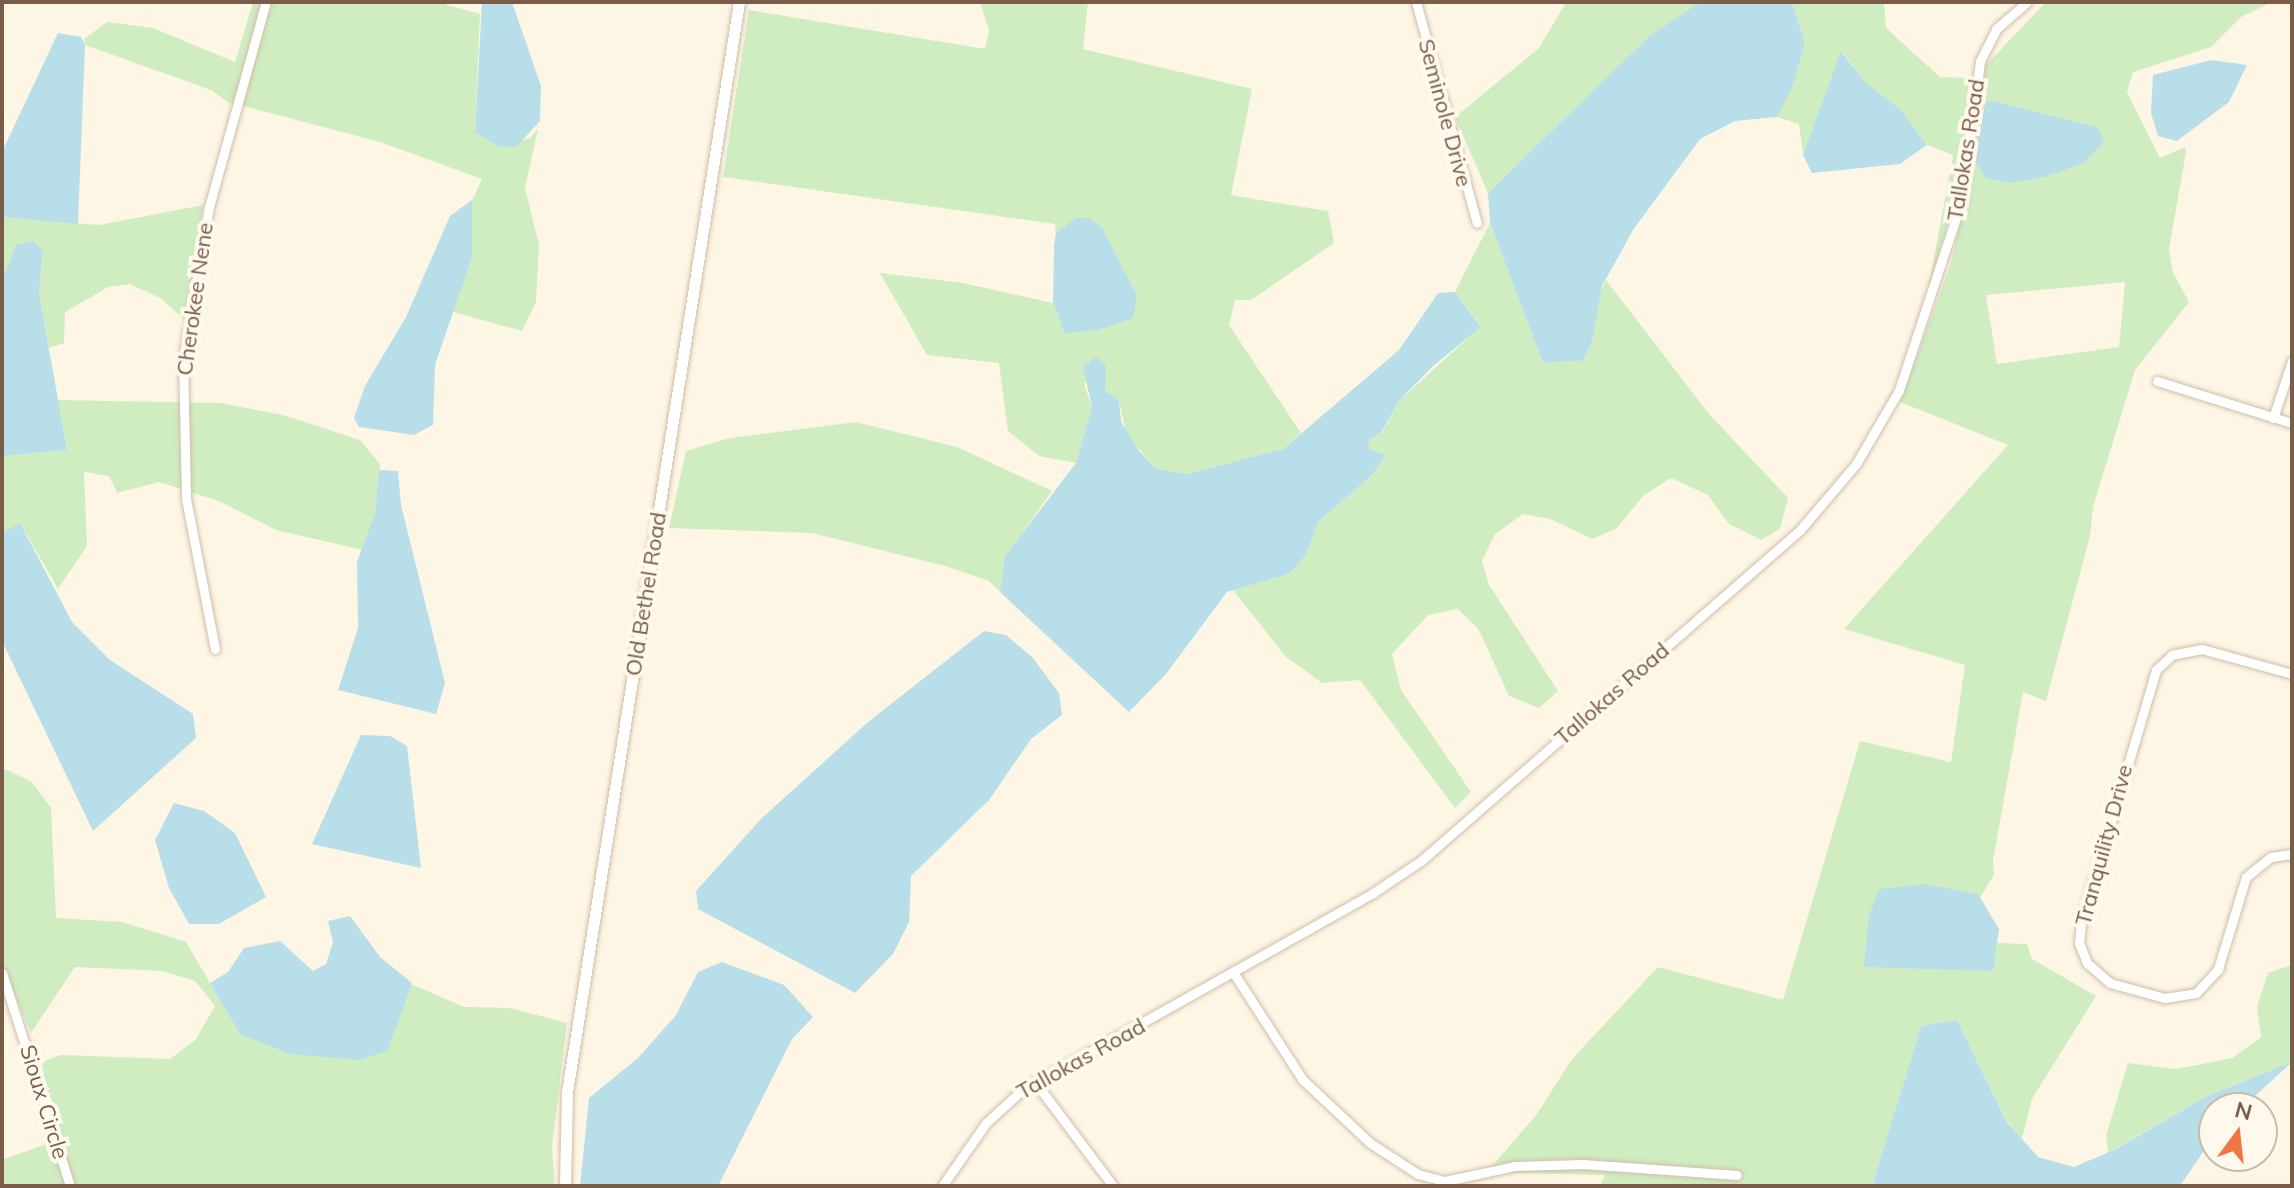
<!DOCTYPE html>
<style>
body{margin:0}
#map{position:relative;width:2294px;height:1188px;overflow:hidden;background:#fef6e5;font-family:Mulish,sans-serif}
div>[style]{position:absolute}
.green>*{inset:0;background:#d0edc2}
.water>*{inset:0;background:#b8dee9}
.roads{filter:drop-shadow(0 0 2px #d0beaa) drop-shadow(0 0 2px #d0beaa)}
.minor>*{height:9px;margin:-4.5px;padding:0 4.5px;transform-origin:4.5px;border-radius:4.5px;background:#fff}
.tertiary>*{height:11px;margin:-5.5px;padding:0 5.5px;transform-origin:5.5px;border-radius:5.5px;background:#fff}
span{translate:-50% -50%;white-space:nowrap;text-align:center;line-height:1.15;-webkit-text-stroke:8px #fff9ed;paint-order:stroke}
.street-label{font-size:22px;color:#795d48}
.frame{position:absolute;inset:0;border:4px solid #795d48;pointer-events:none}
.north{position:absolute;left:2198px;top:1092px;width:80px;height:80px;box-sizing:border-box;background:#fff9ed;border:2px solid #c9bbab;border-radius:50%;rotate:15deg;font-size:22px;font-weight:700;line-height:32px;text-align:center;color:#795d48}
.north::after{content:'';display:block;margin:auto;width:28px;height:36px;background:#f07642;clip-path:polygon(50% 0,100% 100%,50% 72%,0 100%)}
</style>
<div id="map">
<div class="green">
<div style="clip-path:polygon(253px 2px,437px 2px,480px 14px,475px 131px,499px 147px,530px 138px,538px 129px,525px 188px,539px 245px,536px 302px,522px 331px,450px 311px,472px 257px,470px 205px,482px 179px,380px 142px,228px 102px,211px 90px,85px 45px,84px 39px,107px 22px,153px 28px,235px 62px)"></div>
<div style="clip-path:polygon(980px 2px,1088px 2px,1083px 49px,1252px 89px,1231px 195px,1328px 211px,1334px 243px,1251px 300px,1235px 300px,1229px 325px,1301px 433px,1283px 449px,1186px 474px,1157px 469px,1127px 436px,1119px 400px,1104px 391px,1106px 365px,1084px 384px,1092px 407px,1076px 463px,1039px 456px,1008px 431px,999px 363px,927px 355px,880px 273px,963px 283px,1053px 303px,1064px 333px,1055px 224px,723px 177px,749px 10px,985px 49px,989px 30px)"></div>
<div style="clip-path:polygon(1566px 2px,1700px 2px,1648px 37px,1488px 193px,1455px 117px,1539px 48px)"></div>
<div style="clip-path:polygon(1792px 2px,1884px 2px,1886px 28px,1940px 77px,1972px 78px,1962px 176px,1928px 291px,1953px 155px,1927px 145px,1901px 110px,1865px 82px,1842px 51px,1803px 155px,1799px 124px,1777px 117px,1805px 43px)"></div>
<div style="clip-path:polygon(evenodd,2046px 2px,2292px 2px,2270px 3px,2241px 17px,2211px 47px,2133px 72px,2127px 92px,2160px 158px,2185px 147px,2186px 152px,2169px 249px,2173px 273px,2189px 302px,2135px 370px,2093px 507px,2090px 536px,2046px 701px,2023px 692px,1993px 861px,1994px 875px,1980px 898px,1978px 894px,1992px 971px,1997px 943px,2027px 944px,2032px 959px,2096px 996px,2032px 1099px,2022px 1139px,2007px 1121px,1957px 1020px,1921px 1026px,1872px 1186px,1600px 1186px,1605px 1175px,1487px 1172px,1537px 1114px,1572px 1059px,1658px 967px,1783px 1000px,1860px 741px,1951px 762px,1965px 665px,1844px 629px,2008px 445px,1900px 402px,1951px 263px,1974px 160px,1985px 178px,2009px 182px,2044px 177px,2042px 116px,2013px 107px,1980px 122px,1976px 148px,1985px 66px,2046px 2px,2125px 282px,2119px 347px,1997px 364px,1986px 295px,2125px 282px)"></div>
<div style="clip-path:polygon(203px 205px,185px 320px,160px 298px,130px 284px,108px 287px,65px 312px,64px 343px,49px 348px,39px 293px,43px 251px,2px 281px,2px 217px,99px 225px)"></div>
<div style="clip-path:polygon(1490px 223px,1543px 363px,1568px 359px,1606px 280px,1709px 414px,1788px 498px,1780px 529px,1761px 540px,1729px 524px,1708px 495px,1671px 478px,1643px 496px,1617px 528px,1593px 539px,1550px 519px,1523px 514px,1495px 534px,1482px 561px,1489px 585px,1558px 691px,1539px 708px,1509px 696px,1479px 630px,1458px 609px,1428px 615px,1392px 654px,1401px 690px,1471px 792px,1455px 808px,1360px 680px,1322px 683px,1285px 656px,1233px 590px,1289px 574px,1306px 555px,1318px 522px,1372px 475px,1385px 455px,1368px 448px,1370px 440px,1382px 433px,1399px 401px,1481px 326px,1455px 292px)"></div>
<div style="clip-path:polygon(58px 400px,221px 403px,283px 415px,360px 440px,380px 464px,375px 514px,363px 550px,276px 530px,219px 501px,159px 482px,117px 493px,109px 476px,84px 472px,87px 546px,58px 589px,20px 523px,2px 533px,2px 456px,67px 450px)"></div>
<div style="clip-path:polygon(856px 422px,957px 447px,1052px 491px,1006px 556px,1000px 592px,989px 581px,945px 566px,812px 533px,669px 528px,686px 451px,730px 438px)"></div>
<div style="clip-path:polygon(3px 768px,32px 782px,51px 808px,56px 918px,122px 922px,186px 942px,240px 1034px,401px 1008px,411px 984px,464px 1007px,510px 1008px,567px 1023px,552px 1147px,555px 1186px,2px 1186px,2px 1160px,54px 1141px,42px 1062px,60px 1055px,170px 1059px,196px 1039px,215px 1006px,195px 981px,162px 971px,75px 967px,31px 1033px,2px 965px)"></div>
<div style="clip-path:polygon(2292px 965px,2292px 1062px,2205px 1097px,2108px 1153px,2106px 1136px,2128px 1063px,2176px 1069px,2232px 1058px,2261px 1037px,2257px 1007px,2268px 973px)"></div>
</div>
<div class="water">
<div style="clip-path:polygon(482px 2px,512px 2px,541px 86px,540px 121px,516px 147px,499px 147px,475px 132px)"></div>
<div style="clip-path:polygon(1700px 2px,1792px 2px,1805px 43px,1793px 85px,1777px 117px,1735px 121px,1700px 139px,1633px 230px,1602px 286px,1592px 341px,1583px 360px,1543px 363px,1490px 223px,1488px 193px,1648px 37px)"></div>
<div style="clip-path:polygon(58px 33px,81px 37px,85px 45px,78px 224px,2px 217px,2px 152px)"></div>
<div style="clip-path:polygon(1841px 51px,1865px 82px,1901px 110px,1927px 145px,1900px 164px,1812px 173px,1803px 155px)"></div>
<div style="clip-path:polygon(2211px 60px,2247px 65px,2229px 102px,2177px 141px,2158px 136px,2151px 113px,2153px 75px)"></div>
<div style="clip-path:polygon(1993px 101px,2097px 127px,2104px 142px,2084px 163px,2044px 177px,2009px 183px,1985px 178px,1974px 160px,1980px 122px,1986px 103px)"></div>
<div style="clip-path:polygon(472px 200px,472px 257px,435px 365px,433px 425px,414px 435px,359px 427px,354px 418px,365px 386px,406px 317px,450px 216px)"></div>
<div style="clip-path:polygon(1076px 218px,1089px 218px,1103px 229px,1137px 296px,1133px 318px,1098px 330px,1064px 333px,1053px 303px,1054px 245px,1056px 233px)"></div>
<div style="clip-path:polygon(33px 241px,43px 251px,39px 293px,67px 450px,2px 456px,2px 281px,16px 245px)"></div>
<div style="clip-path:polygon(1455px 292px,1481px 327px,1433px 366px,1399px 401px,1381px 433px,1370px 440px,1368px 448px,1386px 455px,1372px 475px,1318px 522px,1306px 555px,1289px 574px,1227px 592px,1166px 674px,1129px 712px,1000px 592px,1005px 556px,1076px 463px,1092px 407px,1083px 367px,1096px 357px,1106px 365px,1105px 391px,1119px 400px,1121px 421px,1139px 451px,1157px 469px,1186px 474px,1283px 449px,1399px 350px,1438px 293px)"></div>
<div style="clip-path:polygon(379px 470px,398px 471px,401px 505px,445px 683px,436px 714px,338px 690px,358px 628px,357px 562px,375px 514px)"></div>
<div style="clip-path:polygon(20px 523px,72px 622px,110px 660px,193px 714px,196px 738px,93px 831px,2px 641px,2px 533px)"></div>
<div style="clip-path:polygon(984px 631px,1006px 635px,1033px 658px,1059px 693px,1062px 715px,1031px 739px,989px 800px,911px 876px,909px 922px,893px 954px,855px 993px,698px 909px,696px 891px,761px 819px,868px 722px)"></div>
<div style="clip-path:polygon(361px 735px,390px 736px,407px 746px,421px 868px,312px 844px)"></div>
<div style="clip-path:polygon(174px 803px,204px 811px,235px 833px,266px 897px,219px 924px,189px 924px,169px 888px,155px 840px)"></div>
<div style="clip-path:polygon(1924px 884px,1978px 894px,1999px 929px,1993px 971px,1864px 967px,1869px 915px,1879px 889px)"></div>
<div style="clip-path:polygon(350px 916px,380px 957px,412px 983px,388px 1050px,360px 1060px,290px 1054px,240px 1034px,210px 983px,228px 972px,244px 948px,280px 941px,313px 971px,326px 964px,333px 942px,328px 921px)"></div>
<div style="clip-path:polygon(722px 962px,784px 985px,813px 1017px,792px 1039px,718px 1186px,580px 1186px,589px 1098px,638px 1058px,676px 1015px,698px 972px)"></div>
<div style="clip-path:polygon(1957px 1020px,2007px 1122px,2038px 1157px,2074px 1167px,2116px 1149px,2205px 1097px,2292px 1062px,2242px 1108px,2214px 1108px,2214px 1136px,2180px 1186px,1872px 1186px,1921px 1026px)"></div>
</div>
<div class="roads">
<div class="minor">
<div style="left:1416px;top:2px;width:229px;rotate:74.6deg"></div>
<div style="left:2157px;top:381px;width:141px;rotate:17.3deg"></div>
<div style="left:2273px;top:418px;width:60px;rotate:-71.6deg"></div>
<div style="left:215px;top:649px;width:153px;rotate:-100.9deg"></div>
<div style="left:186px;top:499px;width:139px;rotate:-91.2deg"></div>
<div style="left:183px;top:360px;width:155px;rotate:-80.4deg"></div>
<div style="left:209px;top:207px;width:213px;rotate:-74.5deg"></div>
<div style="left:2292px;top:674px;width:93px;rotate:-164.5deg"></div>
<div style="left:2202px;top:649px;width:31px;rotate:169deg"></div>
<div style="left:2172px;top:655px;width:22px;rotate:137deg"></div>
<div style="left:2156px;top:670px;width:265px;rotate:106.5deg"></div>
<div style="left:2081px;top:924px;width:19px;rotate:96deg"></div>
<div style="left:2079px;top:943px;width:22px;rotate:68deg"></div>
<div style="left:2087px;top:963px;width:30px;rotate:41deg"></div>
<div style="left:2110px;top:983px;width:57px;rotate:15.3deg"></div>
<div style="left:2165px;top:998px;width:31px;rotate:-9deg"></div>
<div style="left:2196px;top:993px;width:33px;rotate:-47deg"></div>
<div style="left:2218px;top:969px;width:96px;rotate:-73.1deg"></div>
<div style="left:2246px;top:877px;width:32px;rotate:-39deg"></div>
<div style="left:2271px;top:857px;width:21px;rotate:-8deg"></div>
<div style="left:1233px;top:972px;width:129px;rotate:57.1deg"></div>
<div style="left:1303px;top:1080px;width:92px;rotate:43.2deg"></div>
<div style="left:1370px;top:1143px;width:57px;rotate:32.9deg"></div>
<div style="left:1418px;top:1174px;width:28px;rotate:15deg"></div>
<div style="left:1445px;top:1181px;width:72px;rotate:-12.1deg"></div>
<div style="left:1515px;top:1166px;width:69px;rotate:-1.7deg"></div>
<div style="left:1584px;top:1164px;width:153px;rotate:4.1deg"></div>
<div style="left:2px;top:973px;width:224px;rotate:72.3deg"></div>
<div style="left:1035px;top:1082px;width:130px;rotate:53.1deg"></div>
<div style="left:942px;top:1186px;width:77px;rotate:-55.1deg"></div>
<div style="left:986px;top:1123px;width:49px;rotate:-42.5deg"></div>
<div style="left:1022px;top:1090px;width:403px;rotate:-29.3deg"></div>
<div style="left:1373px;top:893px;width:59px;rotate:-34deg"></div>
<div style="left:1422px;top:860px;width:502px;rotate:-41.12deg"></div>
<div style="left:1800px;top:530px;width:87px;rotate:-49.7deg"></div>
<div style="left:1856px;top:464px;width:86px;rotate:-59.8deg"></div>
<div style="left:1899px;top:390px;width:200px;rotate:-71.7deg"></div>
<div style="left:1962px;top:200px;width:140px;rotate:-82.6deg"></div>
<div style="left:1980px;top:61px;width:36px;rotate:-63deg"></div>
<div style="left:1996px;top:29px;width:41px;rotate:-41.1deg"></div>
</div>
<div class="tertiary">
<div style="left:565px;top:1186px;width:94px;rotate:-88.8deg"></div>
<div style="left:567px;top:1092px;width:1103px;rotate:-81.03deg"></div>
</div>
</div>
<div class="street-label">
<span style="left:1445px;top:113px;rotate:75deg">Seminole Drive</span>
<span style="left:1966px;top:150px;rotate:-81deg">Tallokas Road</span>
<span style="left:195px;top:299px;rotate:-82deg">Cherokee Nene</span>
<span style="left:646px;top:594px;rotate:-81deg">Old Bethel Road</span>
<span style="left:1612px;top:694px;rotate:-41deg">Tallokas Road</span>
<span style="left:2104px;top:845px;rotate:-75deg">Tranquility Drive</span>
<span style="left:1081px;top:1059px;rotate:-29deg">Tallokas Road</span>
<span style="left:44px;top:1102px;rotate:73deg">Sioux Circle</span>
</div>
<div class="frame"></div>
<div class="north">N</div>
</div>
